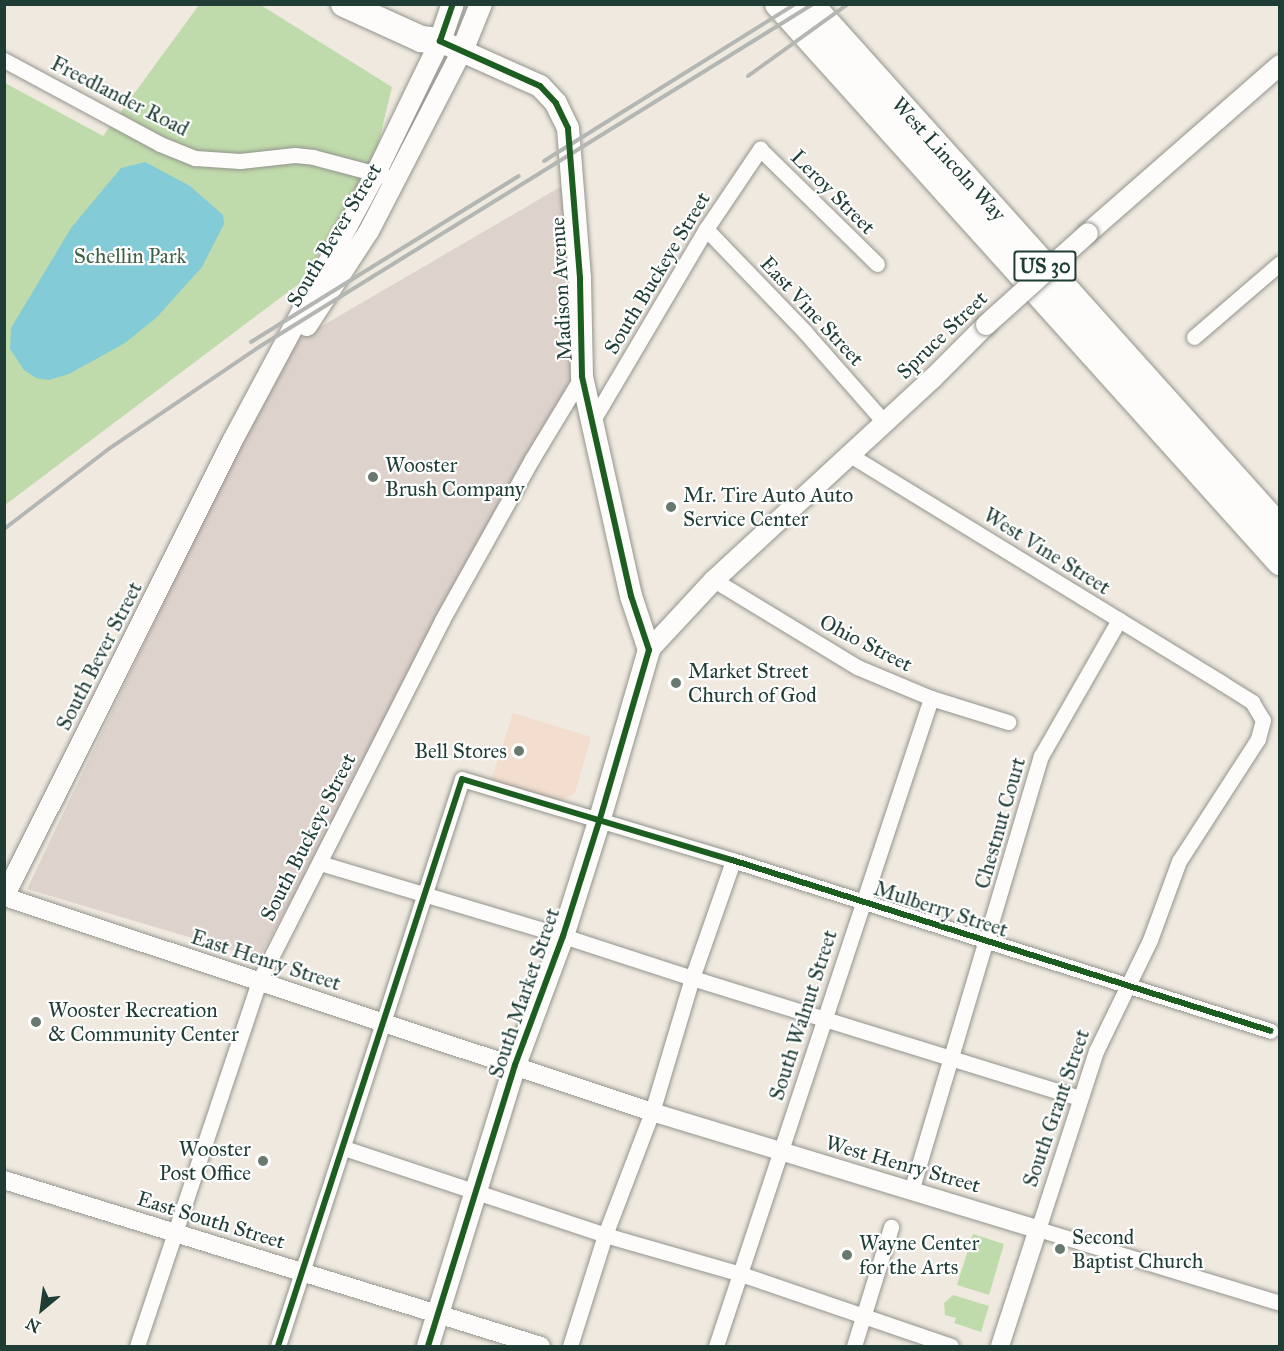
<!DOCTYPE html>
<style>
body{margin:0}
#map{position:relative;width:1284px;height:1351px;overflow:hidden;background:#efe9df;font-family:"IM FELL Great Primer",serif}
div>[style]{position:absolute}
.built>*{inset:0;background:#f2ddce}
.industrial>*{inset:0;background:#ded2cc}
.green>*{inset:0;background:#c0dbab}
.water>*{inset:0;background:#83cbd6}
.roads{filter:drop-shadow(0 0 2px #93948e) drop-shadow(0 0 2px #93948e)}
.minor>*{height:15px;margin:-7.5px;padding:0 7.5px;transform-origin:7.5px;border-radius:7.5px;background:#fdfcfa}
.tertiary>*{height:18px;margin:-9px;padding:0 9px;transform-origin:9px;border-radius:9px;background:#fdfcfa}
.secondary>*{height:20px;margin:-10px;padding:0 10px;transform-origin:10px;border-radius:10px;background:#fdfcfa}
.primary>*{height:22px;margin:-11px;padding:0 11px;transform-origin:11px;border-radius:11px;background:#fdfcfa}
.motorway>*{height:26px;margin:-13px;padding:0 13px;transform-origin:13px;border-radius:13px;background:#fdfcfa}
.rail>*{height:4px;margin:-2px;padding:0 2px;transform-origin:2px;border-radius:2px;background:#b4b6b4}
.bridges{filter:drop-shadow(0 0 2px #93948e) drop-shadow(0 0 2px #93948e)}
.secondary-bridge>*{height:20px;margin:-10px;padding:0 10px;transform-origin:10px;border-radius:10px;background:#fdfcfa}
.cycleway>*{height:6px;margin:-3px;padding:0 3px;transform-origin:3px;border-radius:3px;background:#1b5e20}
.dots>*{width:16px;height:16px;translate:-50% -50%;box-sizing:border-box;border:3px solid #fff;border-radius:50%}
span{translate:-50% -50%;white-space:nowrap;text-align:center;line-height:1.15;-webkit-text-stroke:4.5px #fff;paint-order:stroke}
.shield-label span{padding:2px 4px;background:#fff;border:2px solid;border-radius:4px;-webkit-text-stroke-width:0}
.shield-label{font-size:20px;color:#1f3d34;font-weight:700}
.street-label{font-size:21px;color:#1f3d34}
.park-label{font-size:21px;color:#3e6247}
.poi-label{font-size:21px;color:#1f3d34}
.left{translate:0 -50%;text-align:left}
.right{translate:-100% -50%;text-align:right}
.frame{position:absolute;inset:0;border:6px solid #1f3d34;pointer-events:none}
.north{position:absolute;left:12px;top:1279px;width:60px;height:60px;-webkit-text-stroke:4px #fff;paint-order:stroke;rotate:209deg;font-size:16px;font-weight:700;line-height:24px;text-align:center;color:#1f3d34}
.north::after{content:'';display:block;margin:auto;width:21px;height:27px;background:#1f3d34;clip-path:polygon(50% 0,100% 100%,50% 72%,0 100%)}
</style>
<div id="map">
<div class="built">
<div style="clip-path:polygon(513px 713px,591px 737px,575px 793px,559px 801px,491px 781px)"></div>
</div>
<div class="industrial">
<div style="clip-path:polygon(562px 186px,578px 381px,259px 958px,27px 889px,286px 347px)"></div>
</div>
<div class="green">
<div style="clip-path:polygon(259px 4px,392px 87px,372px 170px,300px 283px,5px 505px,5px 83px,103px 136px,199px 5px)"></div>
<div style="clip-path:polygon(973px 1234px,1004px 1244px,989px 1295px,957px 1285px)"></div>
<div style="clip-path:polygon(953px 1295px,989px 1306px,981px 1332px,954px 1323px,956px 1318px,945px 1315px,944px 1303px)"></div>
</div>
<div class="water">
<div style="clip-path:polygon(145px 162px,190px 186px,223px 215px,224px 224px,202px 267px,156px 318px,125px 343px,69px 374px,48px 380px,36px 378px,24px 370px,10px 349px,11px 328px,71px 228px,121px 168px)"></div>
</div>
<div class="roads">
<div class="minor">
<div style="left:4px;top:60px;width:177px;rotate:28.3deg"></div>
<div style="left:160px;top:144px;width:38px;rotate:22deg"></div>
<div style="left:195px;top:158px;width:45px;rotate:3.8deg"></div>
<div style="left:240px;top:161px;width:55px;rotate:-6.2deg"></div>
<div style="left:295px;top:155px;width:18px;rotate:6deg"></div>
<div style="left:313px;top:157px;width:74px;rotate:14.8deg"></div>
<div style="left:706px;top:229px;width:143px;rotate:46.1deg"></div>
<div style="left:805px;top:332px;width:121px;rotate:48.7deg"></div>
<div style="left:1194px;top:337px;width:113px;rotate:-40.7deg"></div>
<div style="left:593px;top:420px;width:222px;rotate:-59.4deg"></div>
<div style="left:706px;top:229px;width:97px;rotate:-56deg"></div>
<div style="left:760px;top:149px;width:164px;rotate:44.5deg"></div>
<div style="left:850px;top:455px;width:436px;rotate:31.5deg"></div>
<div style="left:1222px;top:683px;width:36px;rotate:32deg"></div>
<div style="left:1252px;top:702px;width:21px;rotate:59deg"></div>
<div style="left:1263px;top:720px;width:20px;rotate:105deg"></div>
<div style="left:1258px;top:739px;width:145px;rotate:122.9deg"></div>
<div style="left:1179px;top:861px;width:84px;rotate:110.2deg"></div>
<div style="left:1150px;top:940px;width:123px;rotate:115.9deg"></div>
<div style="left:1096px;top:1051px;width:187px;rotate:108deg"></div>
<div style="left:1038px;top:1229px;width:253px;rotate:17deg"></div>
<div style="left:714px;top:580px;width:167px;rotate:31.3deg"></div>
<div style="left:857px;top:667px;width:80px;rotate:22.7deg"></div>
<div style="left:931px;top:698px;width:81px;rotate:17.3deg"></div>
<div style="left:320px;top:863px;width:254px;rotate:16.7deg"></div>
<div style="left:563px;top:936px;width:136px;rotate:18deg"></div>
<div style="left:692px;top:978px;width:406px;rotate:17.2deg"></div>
<div style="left:344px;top:1148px;width:275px;rotate:18.4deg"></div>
<div style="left:605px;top:1235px;width:141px;rotate:16deg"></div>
<div style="left:741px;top:1274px;width:222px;rotate:18.9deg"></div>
<div style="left:912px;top:1188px;width:451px;rotate:-73.4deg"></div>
<div style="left:1041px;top:756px;width:157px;rotate:-60.2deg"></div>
<div style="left:137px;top:1346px;width:385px;rotate:-71.5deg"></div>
<div style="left:259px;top:981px;width:405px;rotate:-63.1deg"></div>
<div style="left:442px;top:620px;width:184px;rotate:-60.8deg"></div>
<div style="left:532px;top:459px;width:97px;rotate:-58.9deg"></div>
<div style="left:278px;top:1346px;width:596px;rotate:-72.02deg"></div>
<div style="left:462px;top:779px;width:282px;rotate:16.7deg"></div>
<div style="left:732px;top:860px;width:565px;rotate:17.6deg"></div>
<div style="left:570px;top:1346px;width:116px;rotate:-72.5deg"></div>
<div style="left:605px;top:1235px;width:132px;rotate:-69.1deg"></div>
<div style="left:652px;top:1112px;width:140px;rotate:-73.4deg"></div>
<div style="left:692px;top:978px;width:124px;rotate:-70.7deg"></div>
<div style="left:716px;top:1346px;width:683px;rotate:-71.64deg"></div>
<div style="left:854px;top:1346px;width:125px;rotate:-72.7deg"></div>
</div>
<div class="tertiary">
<div style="left:5px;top:897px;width:682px;rotate:18.38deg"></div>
<div style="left:652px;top:1112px;width:403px;rotate:16.9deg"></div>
<div style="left:1038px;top:1229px;width:123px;rotate:108deg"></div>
<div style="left:4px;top:1180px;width:562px;rotate:17.18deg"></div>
</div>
<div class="secondary">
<div style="left:1088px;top:233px;width:255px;rotate:-41.2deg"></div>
<div style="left:307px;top:326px;width:113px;rotate:-56.9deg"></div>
<div style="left:369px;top:231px;width:203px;rotate:-62.7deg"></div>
<div style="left:649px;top:650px;width:96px;rotate:-47.1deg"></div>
<div style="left:714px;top:580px;width:297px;rotate:-42.7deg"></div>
<div style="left:932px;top:379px;width:76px;rotate:-45deg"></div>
<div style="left:4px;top:897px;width:516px;rotate:-63.39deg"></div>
<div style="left:235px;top:436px;width:298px;rotate:-61.8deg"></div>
<div style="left:376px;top:173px;width:147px;rotate:-64.1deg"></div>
</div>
<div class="primary">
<div style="left:462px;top:51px;width:51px;rotate:-68deg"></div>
<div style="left:428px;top:1346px;width:294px;rotate:-72.8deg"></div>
<div style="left:515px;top:1065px;width:138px;rotate:-69.6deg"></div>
<div style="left:563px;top:936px;width:120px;rotate:-72.5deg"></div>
<div style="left:599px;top:822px;width:179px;rotate:-73.8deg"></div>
<div style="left:649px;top:650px;width:57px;rotate:-108.4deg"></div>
<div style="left:631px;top:596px;width:225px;rotate:-102.6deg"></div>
<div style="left:582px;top:376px;width:98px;rotate:-91.2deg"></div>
<div style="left:580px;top:278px;width:150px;rotate:-94.6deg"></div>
<div style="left:568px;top:128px;width:28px;rotate:-116deg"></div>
<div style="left:556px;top:103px;width:23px;rotate:-133deg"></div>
<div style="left:540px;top:86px;width:110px;rotate:-155.8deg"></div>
<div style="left:440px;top:41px;width:39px;rotate:-71deg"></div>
</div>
<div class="motorway">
<div style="left:344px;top:4px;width:85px;rotate:24.4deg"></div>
<div style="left:421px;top:39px;width:19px;rotate:6deg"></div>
<div style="left:778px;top:4px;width:751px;rotate:48.02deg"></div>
<div style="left:810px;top:4px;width:704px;rotate:48.11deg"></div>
</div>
</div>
<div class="rail">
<div style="left:748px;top:76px;width:123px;rotate:-35.8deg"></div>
<div style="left:544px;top:161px;width:296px;rotate:-32deg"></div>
<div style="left:251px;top:342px;width:315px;rotate:-31.8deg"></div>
<div style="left:4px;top:529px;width:133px;rotate:-37.4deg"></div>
<div style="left:110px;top:448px;width:180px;rotate:-34.1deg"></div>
<div style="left:259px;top:347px;width:652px;rotate:-31.76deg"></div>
</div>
<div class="bridges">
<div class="secondary-bridge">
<div style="left:986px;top:325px;width:137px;rotate:-42deg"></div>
</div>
</div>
<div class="cycleway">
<div style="left:278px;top:1346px;width:596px;rotate:-72.02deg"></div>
<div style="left:462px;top:779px;width:282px;rotate:16.7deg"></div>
<div style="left:732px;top:860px;width:565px;rotate:17.6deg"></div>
<div style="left:428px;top:1346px;width:294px;rotate:-72.8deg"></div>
<div style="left:515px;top:1065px;width:138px;rotate:-69.6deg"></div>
<div style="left:563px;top:936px;width:120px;rotate:-72.5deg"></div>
<div style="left:599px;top:822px;width:179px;rotate:-73.8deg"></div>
<div style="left:649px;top:650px;width:57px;rotate:-108.4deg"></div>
<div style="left:631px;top:596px;width:225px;rotate:-102.6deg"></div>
<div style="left:582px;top:376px;width:98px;rotate:-91.2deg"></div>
<div style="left:580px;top:278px;width:150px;rotate:-94.6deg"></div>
<div style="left:568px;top:128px;width:28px;rotate:-116deg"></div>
<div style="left:556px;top:103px;width:23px;rotate:-133deg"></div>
<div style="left:540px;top:86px;width:110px;rotate:-155.8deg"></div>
<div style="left:440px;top:41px;width:39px;rotate:-71deg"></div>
</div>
<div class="dots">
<div style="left:373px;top:477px;background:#687970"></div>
<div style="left:671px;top:507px;background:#687970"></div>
<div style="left:676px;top:683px;background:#687970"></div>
<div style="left:519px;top:751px;background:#687970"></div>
<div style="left:36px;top:1022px;background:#687970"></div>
<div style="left:263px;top:1161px;background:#687970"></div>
<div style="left:1060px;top:1249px;background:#687970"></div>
<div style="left:847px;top:1255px;background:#687970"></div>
</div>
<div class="shield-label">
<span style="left:1045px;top:266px">US 30</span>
</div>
<div class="street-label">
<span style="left:120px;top:96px;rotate:27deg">Freedlander Road</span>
<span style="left:949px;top:159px;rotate:48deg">West Lincoln Way</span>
<span style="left:833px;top:192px;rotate:45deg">Leroy Street</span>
<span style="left:334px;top:235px;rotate:-59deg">South Bever Street</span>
<span style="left:657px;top:273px;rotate:-59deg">South Buckeye Street</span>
<span style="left:561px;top:289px;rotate:-93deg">Madison Avenue</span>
<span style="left:812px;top:311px;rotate:47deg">East Vine Street</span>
<span style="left:942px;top:335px;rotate:-44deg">Spruce Street</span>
<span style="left:1047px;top:551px;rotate:32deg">West Vine Street</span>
<span style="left:866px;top:643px;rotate:27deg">Ohio Street</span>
<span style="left:99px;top:656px;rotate:-63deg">South Bever Street</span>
<span style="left:1000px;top:823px;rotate:-74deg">Chestnut Court</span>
<span style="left:308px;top:837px;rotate:-63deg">South Buckeye Street</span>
<span style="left:941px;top:909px;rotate:18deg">Mulberry Street</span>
<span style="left:266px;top:960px;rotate:18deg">East Henry Street</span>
<span style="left:524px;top:993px;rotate:-71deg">South Market Street</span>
<span style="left:803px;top:1015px;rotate:-72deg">South Walnut Street</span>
<span style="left:1056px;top:1108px;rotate:-71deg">South Grant Street</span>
<span style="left:903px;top:1164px;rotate:16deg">West Henry Street</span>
<span style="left:211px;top:1220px;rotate:17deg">East South Street</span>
</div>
<div class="park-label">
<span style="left:130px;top:256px">Schellin Park</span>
</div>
<div class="poi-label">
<span class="left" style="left:385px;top:477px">Wooster<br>Brush Company</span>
<span class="left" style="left:683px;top:507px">Mr. Tire Auto Auto<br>Service Center</span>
<span class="left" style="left:688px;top:683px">Market Street<br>Church of God</span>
<span class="right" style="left:507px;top:751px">Bell Stores</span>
<span class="left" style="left:48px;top:1022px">Wooster Recreation<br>&amp; Community Center</span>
<span class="right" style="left:251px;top:1161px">Wooster<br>Post Office</span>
<span class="left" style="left:1072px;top:1249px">Second<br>Baptist Church</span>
<span class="left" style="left:859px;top:1255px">Wayne Center<br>for the Arts</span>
</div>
<div class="frame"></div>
<div class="north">N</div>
</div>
